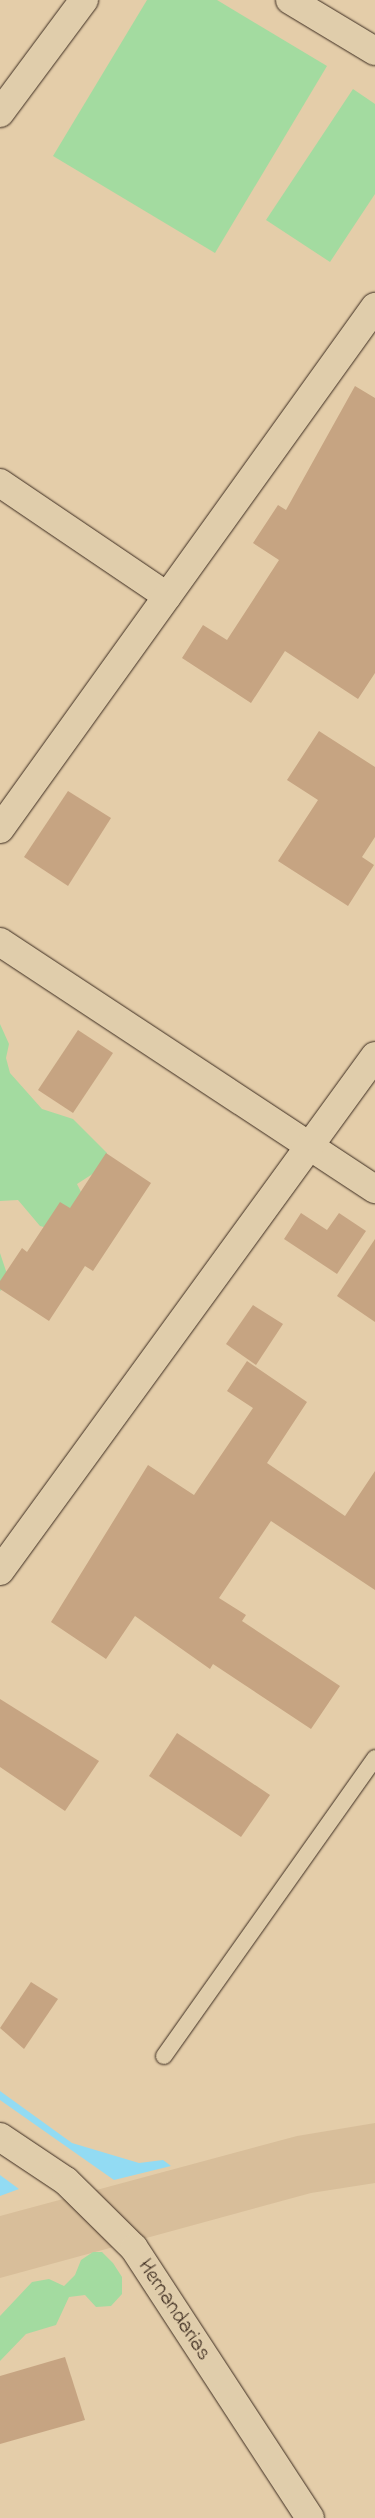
<!DOCTYPE html>
<style>
body{margin:0}
#map{position:relative;width:375px;height:2518px;overflow:hidden;background:#e4cda9;font-family:"Indie Flower",sans-serif}
div>[style]{position:absolute}
.built>*{inset:0;background:#d8be9a}
.green>*{inset:0;background:#a3dba0}
.water>*{inset:0;background:#92dbf3}
.building>*{inset:0;background:#c6a482}
.roads{filter:drop-shadow(0 0 1px #3b2a1e) drop-shadow(0 0 1px #3b2a1e)}
.lane>*{height:16px;margin:-8px;padding:0 8px;transform-origin:8px;border-radius:8px;background:#e0cdab}
.street>*{height:28px;margin:-14px;padding:0 14px;transform-origin:14px;border-radius:14px;background:#e0cdab}
.secondary>*{height:28px;margin:-14px;padding:0 14px;transform-origin:14px;border-radius:14px;background:#e0cdab}
span{translate:-50% -50%;white-space:nowrap;text-align:center;line-height:1.15;-webkit-text-stroke:4px #e0cdab;paint-order:stroke}
.street-label{font-size:21px;color:#3b2a1e}
</style>
<div id="map">
<div class="built">
<div style="clip-path:polygon(375px 2123px,375px 2183px,311px 2193px,0 2278px,0 2216px,297px 2136px)"></div>
</div>
<div class="green">
<div style="clip-path:polygon(147px 0,217px 0,327px 66px,215px 253px,53px 156px)"></div>
<div style="clip-path:polygon(353px 89px,375px 104px,375px 194px,330px 262px,266px 220px)"></div>
<div style="clip-path:polygon(0 1024px,9px 1044px,6px 1058px,10px 1073px,42px 1109px,73px 1119px,107px 1153px,105px 1166px,77px 1184px,84px 1198px,55px 1230px,40px 1226px,18px 1200px,0 1201px)"></div>
<div style="clip-path:polygon(0 1253px,10px 1283px,0 1291px)"></div>
<div style="clip-path:polygon(93px 2252px,102px 2252px,113px 2263px,122px 2277px,122px 2294px,111px 2306px,96px 2307px,85px 2295px,69px 2297px,56px 2325px,26px 2334px,0 2361px,0 2316px,32px 2282px,49px 2279px,64px 2286px,75px 2275px,81px 2260px)"></div>
</div>
<div class="water">
<div style="clip-path:polygon(0 2091px,72px 2143px,139px 2163px,163px 2160px,171px 2166px,114px 2180px,0 2100px)"></div>
<div style="clip-path:polygon(0 2175px,19px 2189px,0 2196px)"></div>
</div>
<div class="building">
<div style="clip-path:polygon(355px 386px,375px 398px,375px 673px,358px 699px,285px 651px,251px 703px,182px 658px,203px 625px,227px 640px,279px 560px,253px 543px,278px 505px,286px 510px)"></div>
<div style="clip-path:polygon(319px 731px,375px 767px,375px 837px,362px 857px,374px 865px,348px 906px,278px 861px,318px 800px,287px 780px)"></div>
<div style="clip-path:polygon(68px 791px,111px 818px,68px 886px,24px 857px)"></div>
<div style="clip-path:polygon(78px 1030px,113px 1053px,73px 1113px,38px 1090px)"></div>
<div style="clip-path:polygon(106px 1153px,151px 1183px,93px 1271px,85px 1266px,49px 1321px,0 1289px,0 1281px,22px 1248px,27px 1252px,60px 1202px,70px 1208px)"></div>
<div style="clip-path:polygon(301px 1213px,327px 1230px,339px 1213px,366px 1231px,337px 1274px,284px 1239px)"></div>
<div style="clip-path:polygon(375px 1239px,375px 1322px,337px 1296px)"></div>
<div style="clip-path:polygon(253px 1305px,283px 1324px,256px 1365px,226px 1344px)"></div>
<div style="clip-path:polygon(247px 1361px,307px 1402px,267px 1463px,345px 1516px,375px 1471px,375px 1590px,271px 1521px,219px 1598px,246px 1615px,242px 1621px,340px 1686px,311px 1729px,213px 1664px,210px 1669px,135px 1616px,106px 1659px,51px 1622px,148px 1465px,194px 1495px,253px 1408px,227px 1391px)"></div>
<div style="clip-path:polygon(0 1699px,99px 1761px,65px 1811px,0 1767px)"></div>
<div style="clip-path:polygon(177px 1733px,270px 1795px,241px 1837px,149px 1776px)"></div>
<div style="clip-path:polygon(31px 1982px,58px 1999px,24px 2049px,0 2028px)"></div>
<div style="clip-path:polygon(65px 2357px,85px 2420px,0 2444px,0 2376px)"></div>
</div>
<div class="roads">
<div class="lane">
<div style="left:164px;top:2056px;width:365px;rotate:-54.7deg"></div>
</div>
<div class="street">
<div style="left:290px;top:0;width:99px;rotate:31deg"></div>
<div style="left:0;top:113px;width:141px;rotate:-53.4deg"></div>
<div style="left:0;top:483px;width:202px;rotate:34.1deg"></div>
<div style="left:0;top:829px;width:643px;rotate:-54.31deg"></div>
<div style="left:0;top:942px;width:449px;rotate:33.4deg"></div>
<div style="left:0;top:1571px;width:637px;rotate:-53.94deg"></div>
</div>
<div class="secondary">
<div style="left:0;top:2137px;width:79px;rotate:33.7deg"></div>
<div style="left:66px;top:2181px;width:95px;rotate:44.6deg"></div>
<div style="left:134px;top:2248px;width:322px;rotate:56.9deg"></div>
</div>
</div>
<div class="street-label">
<span style="left:174px;top:2310px;rotate:57deg">Hernandarias</span>
</div>
</div>
